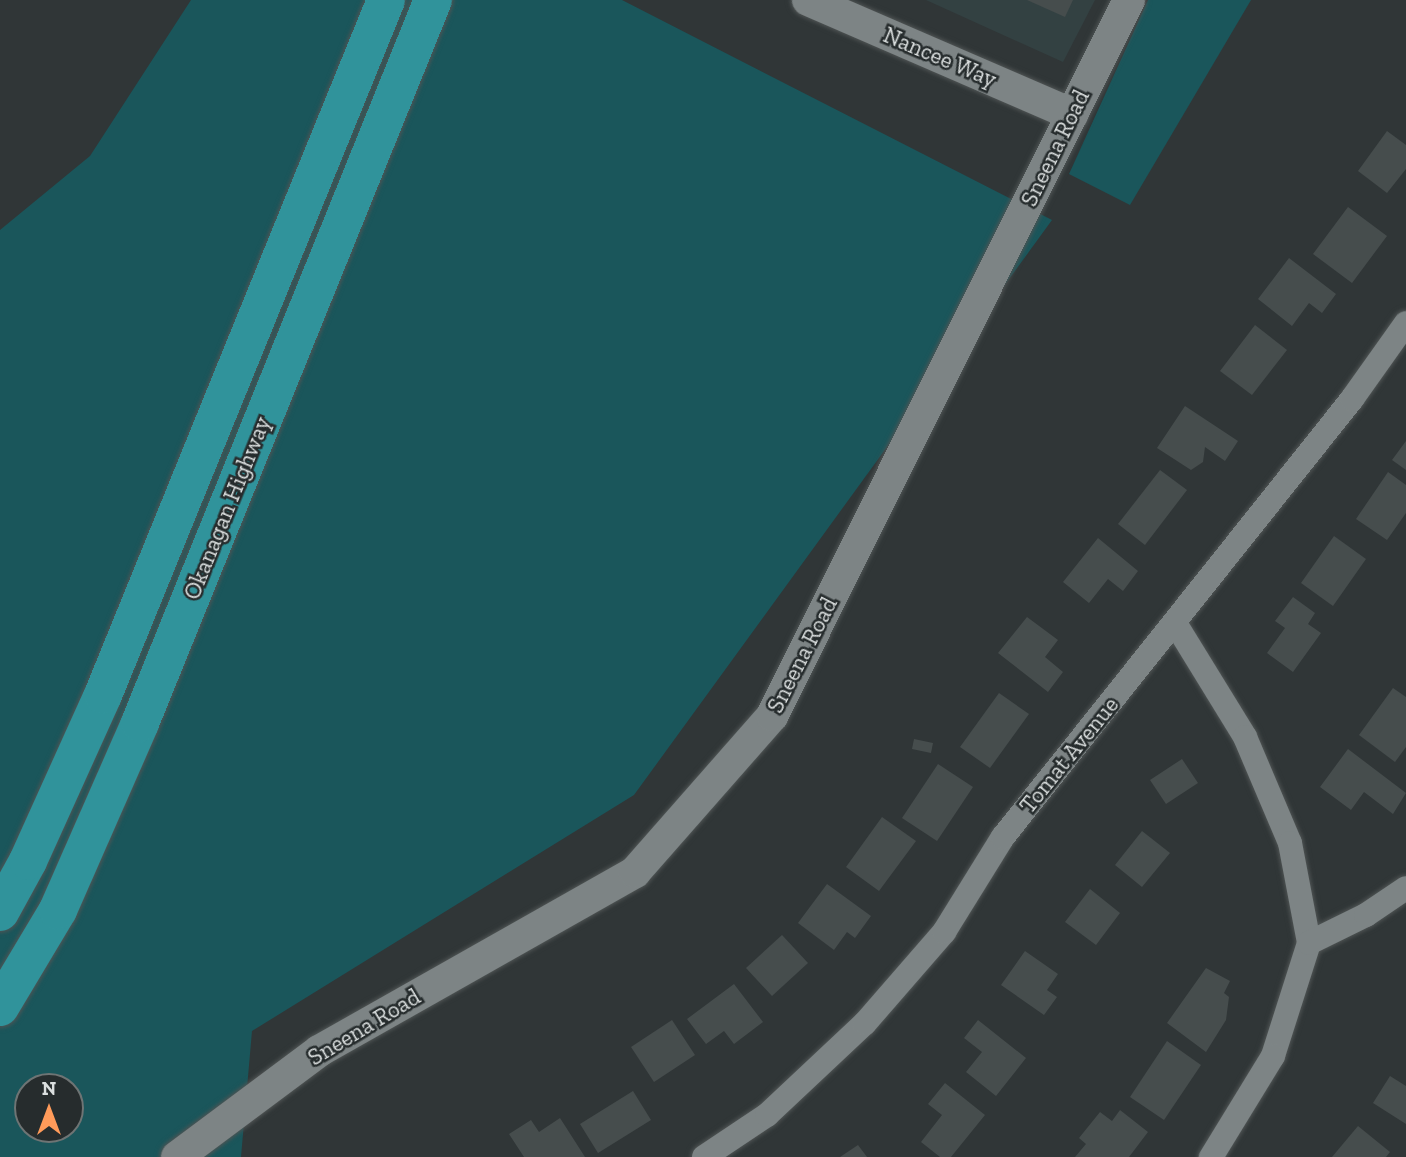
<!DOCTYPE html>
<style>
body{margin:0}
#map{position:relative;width:1406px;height:1157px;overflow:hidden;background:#303637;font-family:"Zilla Slab",serif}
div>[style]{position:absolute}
.built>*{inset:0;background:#334142}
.green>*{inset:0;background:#1a565b}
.building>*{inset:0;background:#464d4d}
.roads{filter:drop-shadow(0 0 2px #4f5454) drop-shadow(0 0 2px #4f5454)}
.minor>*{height:24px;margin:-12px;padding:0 12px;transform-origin:12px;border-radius:12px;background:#7d8485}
.tertiary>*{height:32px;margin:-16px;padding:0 16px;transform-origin:16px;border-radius:16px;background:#7d8485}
.motorway>*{height:38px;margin:-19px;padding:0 19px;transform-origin:19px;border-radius:19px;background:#30939b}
span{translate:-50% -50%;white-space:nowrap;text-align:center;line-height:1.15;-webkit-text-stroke:5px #262c2d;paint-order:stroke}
.street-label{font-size:23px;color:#dbdfdf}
.north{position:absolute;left:14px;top:1073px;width:70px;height:70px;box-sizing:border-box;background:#262c2d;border:2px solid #6e7474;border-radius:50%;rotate:0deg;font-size:19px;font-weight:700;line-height:28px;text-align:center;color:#dbdfdf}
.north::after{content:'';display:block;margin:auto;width:24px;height:32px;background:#ff9b5a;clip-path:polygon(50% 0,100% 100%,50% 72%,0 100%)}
</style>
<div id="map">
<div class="built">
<div style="clip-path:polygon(926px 0,1095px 0,1063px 62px)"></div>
</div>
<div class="green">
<div style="clip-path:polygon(evenodd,191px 0,622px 0,1052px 220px,634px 795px,252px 1031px,241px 1157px,0 1157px,0 230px,90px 156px,191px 0,28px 1087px,70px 1087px,70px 1129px,28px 1129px,28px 1087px)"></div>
<div style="clip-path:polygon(1148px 0,1251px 0,1130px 205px,1069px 174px)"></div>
</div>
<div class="building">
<div style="clip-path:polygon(1027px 0,1073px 0,1065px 17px)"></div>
<div style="clip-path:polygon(1387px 131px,1406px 145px,1406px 169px,1387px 193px,1358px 171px)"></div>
<div style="clip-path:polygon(1348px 207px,1387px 236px,1352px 283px,1313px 254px)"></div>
<div style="clip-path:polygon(1289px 258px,1336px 294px,1322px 313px,1309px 303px,1292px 326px,1258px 299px)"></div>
<div style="clip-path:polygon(1255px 325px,1287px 350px,1252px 395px,1220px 371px)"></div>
<div style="clip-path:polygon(1185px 406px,1238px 441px,1225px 461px,1205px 447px,1203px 462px,1191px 470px,1157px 448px)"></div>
<div style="clip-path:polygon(1406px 441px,1406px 470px,1392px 460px)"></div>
<div style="clip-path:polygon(1160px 470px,1187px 490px,1145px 545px,1118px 524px)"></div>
<div style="clip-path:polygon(1388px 472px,1406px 485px,1406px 513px,1387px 540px,1356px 519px)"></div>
<div style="clip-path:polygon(1334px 536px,1366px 559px,1333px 606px,1301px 583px)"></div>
<div style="clip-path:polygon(1098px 538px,1138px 571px,1123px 591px,1108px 579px,1089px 603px,1063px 582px)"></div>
<div style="clip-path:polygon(1293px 597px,1315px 613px,1308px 624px,1321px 633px,1293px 672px,1267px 653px,1285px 628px,1275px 621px)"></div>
<div style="clip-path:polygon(1027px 617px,1058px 640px,1045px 657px,1063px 672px,1048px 692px,998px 653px)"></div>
<div style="clip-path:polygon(1393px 688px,1406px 697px,1406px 747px,1395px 762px,1359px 735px)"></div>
<div style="clip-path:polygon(999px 693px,1029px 714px,990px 768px,960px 747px)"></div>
<div style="clip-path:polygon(914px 739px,933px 743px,931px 753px,912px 749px)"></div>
<div style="clip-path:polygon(1348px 749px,1406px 793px,1393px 814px,1364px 792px,1351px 810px,1320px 787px)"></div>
<div style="clip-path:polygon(1182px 759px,1198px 783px,1166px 804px,1150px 780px)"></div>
<div style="clip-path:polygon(938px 764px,973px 787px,937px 841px,902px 818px)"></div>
<div style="clip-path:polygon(882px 817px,916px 841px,879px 891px,846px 867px)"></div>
<div style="clip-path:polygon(1142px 831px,1170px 853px,1142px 887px,1115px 865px)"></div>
<div style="clip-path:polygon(827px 884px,871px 916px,855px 938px,847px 932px,834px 950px,798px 923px)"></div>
<div style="clip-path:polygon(1090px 889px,1120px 913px,1096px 945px,1065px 922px)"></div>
<div style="clip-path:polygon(782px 935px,808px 963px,772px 996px,746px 968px)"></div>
<div style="clip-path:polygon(1025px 951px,1058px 974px,1047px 990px,1057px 997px,1044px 1015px,1001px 985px)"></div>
<div style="clip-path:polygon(1206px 968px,1230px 981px,1224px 993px,1229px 997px,1226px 1020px,1206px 1052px,1167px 1023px)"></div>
<div style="clip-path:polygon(734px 984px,763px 1022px,734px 1044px,724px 1031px,706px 1044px,687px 1019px)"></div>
<div style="clip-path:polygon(672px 1020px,695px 1055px,654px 1082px,631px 1047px)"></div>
<div style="clip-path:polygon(978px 1020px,1026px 1058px,996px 1096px,966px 1072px,982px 1052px,964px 1038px)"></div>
<div style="clip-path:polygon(1167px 1041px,1201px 1065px,1164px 1120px,1130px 1097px)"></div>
<div style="clip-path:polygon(1390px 1076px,1406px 1086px,1406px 1124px,1373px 1103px)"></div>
<div style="clip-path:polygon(945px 1083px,985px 1115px,951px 1157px,940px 1157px,921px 1142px,942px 1115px,928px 1104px)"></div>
<div style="clip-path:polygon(633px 1091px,651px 1120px,598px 1153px,580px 1124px)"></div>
<div style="clip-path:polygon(1120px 1110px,1148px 1132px,1129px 1157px,1075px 1157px,1086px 1144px,1079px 1138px,1100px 1112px,1112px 1121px)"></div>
<div style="clip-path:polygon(560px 1118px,585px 1157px,524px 1157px,509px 1134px,531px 1120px,539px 1132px)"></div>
<div style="clip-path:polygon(1358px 1126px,1390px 1152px,1386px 1157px,1332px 1157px)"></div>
<div style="clip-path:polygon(858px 1145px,867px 1157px,840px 1157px)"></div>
</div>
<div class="roads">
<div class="minor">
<div style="left:1175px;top:623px;width:134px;rotate:58.4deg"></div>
<div style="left:1245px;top:737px;width:115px;rotate:67deg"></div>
<div style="left:1290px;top:843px;width:102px;rotate:79.2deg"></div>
<div style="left:1309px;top:943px;width:119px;rotate:107.7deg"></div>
<div style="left:1273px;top:1056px;width:119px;rotate:121.5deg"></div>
<div style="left:1309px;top:943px;width:64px;rotate:-26.2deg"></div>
<div style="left:1366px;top:915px;width:48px;rotate:-34deg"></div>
<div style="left:704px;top:1157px;width:76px;rotate:-33.7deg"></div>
<div style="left:767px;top:1115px;width:134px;rotate:-43.2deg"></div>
<div style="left:865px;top:1023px;width:121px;rotate:-49deg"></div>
<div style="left:944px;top:932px;width:112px;rotate:-58.2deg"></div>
<div style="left:1003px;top:837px;width:560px;rotate:-51.45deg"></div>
<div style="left:1352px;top:399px;width:93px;rotate:-54.6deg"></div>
</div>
<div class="tertiary">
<div style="left:808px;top:0;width:288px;rotate:23.4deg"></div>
<div style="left:177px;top:1157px;width:177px;rotate:-36.7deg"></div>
<div style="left:319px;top:1051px;width:363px;rotate:-29.5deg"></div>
<div style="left:635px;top:872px;width:208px;rotate:-48.7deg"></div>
<div style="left:772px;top:716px;width:800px;rotate:-63.5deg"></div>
</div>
<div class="motorway">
<div style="left:0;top:912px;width:58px;rotate:-61.2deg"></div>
<div style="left:28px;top:861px;width:182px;rotate:-65.7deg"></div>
<div style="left:103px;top:695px;width:750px;rotate:-67.84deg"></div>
<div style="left:0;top:1007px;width:113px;rotate:-59.1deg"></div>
<div style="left:58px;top:910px;width:204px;rotate:-66.3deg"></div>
<div style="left:140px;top:723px;width:780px;rotate:-67.94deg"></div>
</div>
</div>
<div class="street-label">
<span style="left:940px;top:57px;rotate:23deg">Nancee Way</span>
<span style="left:1055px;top:148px;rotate:-64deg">Sneena Road</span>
<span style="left:227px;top:508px;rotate:-68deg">Okanagan Highway</span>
<span style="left:802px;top:655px;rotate:-63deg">Sneena Road</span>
<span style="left:1069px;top:755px;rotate:-51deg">Tomat Avenue</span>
<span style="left:364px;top:1027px;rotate:-31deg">Sneena Road</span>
</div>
<div class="north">N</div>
</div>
